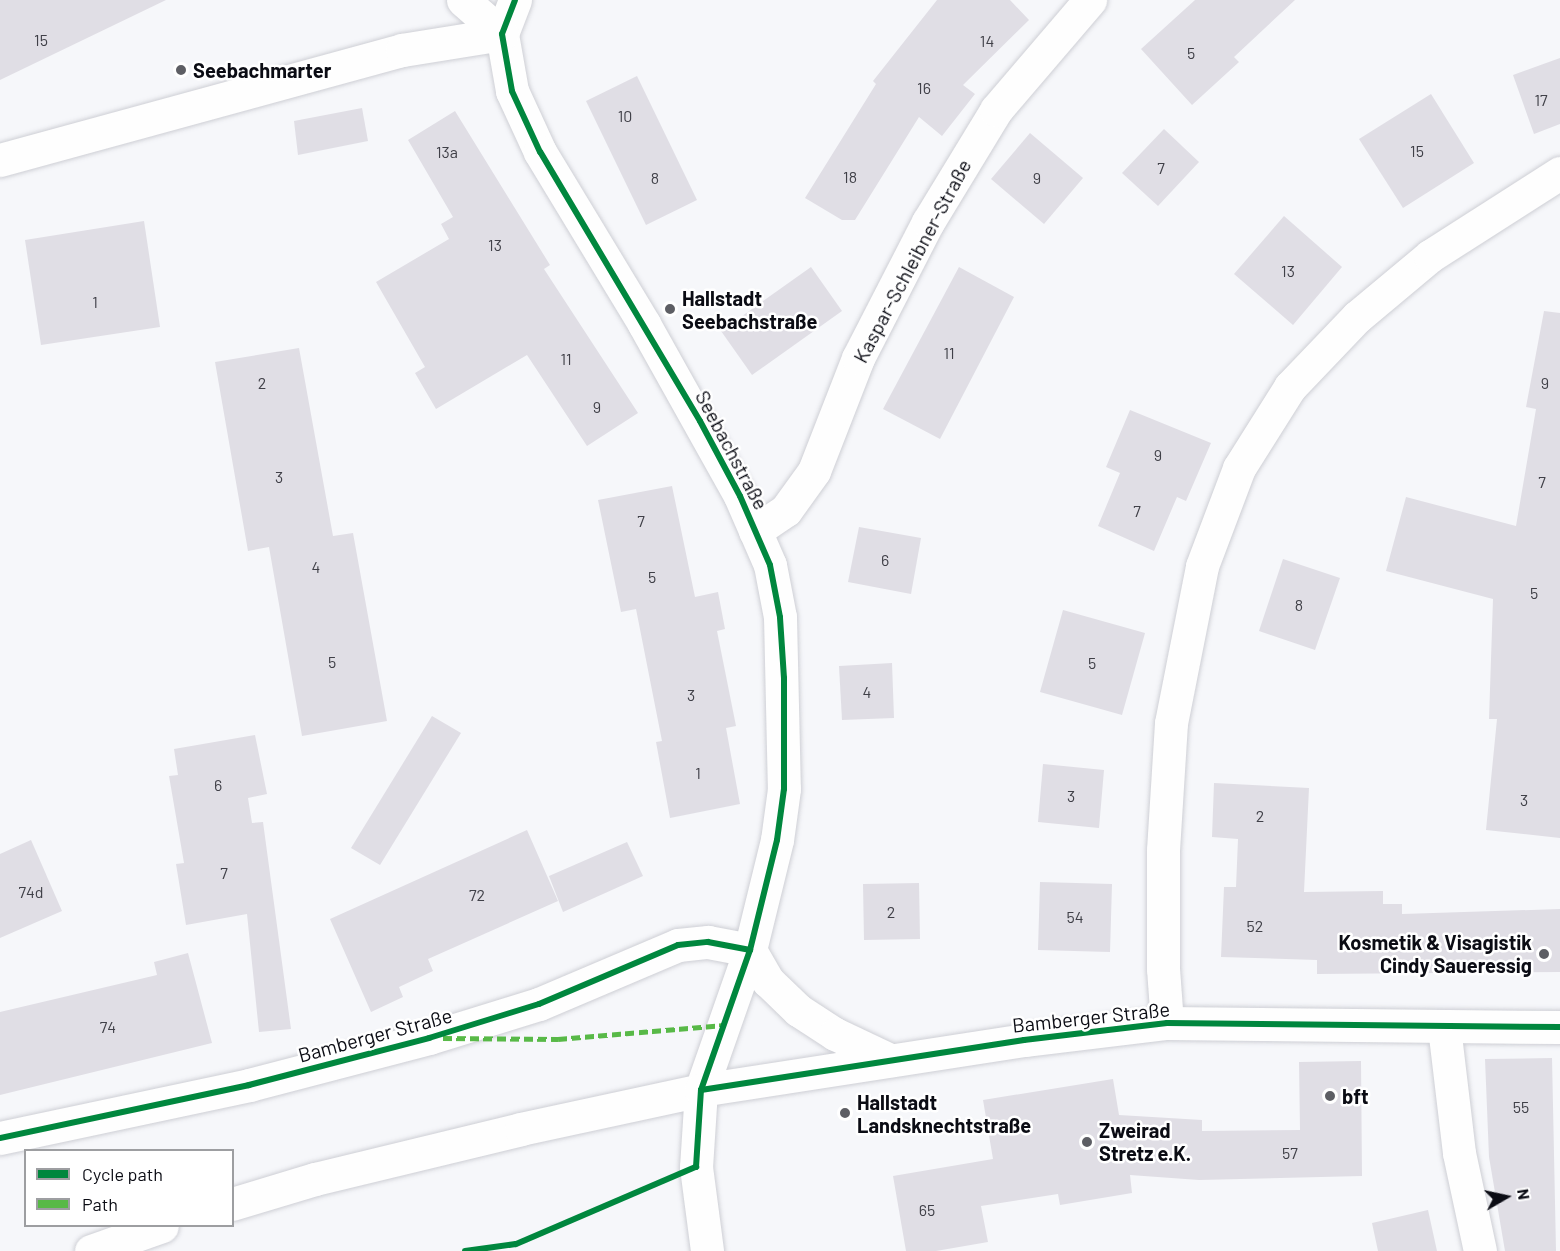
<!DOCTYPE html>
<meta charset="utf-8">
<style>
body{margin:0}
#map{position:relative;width:1560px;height:1251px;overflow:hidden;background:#f6f7fa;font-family:Barlow,sans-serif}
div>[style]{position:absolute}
.building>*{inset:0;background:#e0dee5}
.roads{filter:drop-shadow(0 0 2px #cecfd5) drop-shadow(0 0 2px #cecfd5)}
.minor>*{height:33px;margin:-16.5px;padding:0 16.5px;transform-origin:16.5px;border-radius:16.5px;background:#fefefe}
.major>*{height:33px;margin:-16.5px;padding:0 16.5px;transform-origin:16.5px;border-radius:16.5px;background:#fefefe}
.quiet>*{height:4.5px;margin-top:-2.25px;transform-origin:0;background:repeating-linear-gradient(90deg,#58b947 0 9px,transparent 0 13.5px)}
.cycleway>*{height:6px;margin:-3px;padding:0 3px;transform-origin:3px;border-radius:3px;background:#00873e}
.dots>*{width:16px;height:16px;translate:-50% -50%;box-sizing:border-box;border:3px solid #fff;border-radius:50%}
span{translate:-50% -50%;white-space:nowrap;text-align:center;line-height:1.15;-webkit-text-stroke:5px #fff;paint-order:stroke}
.number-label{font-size:16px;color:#404048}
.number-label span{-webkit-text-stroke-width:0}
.poi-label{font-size:20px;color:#0b0c14;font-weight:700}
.left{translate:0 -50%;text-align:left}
.right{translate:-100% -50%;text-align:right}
.street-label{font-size:20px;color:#0b0c14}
.legend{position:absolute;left:24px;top:1149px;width:210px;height:78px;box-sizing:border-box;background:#fff;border:2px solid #9d9ea1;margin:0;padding:8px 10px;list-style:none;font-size:18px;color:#0b0c14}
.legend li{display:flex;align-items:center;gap:12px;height:30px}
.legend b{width:30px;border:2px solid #9d9ea1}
.north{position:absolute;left:1476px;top:1167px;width:60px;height:60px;-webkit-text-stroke:4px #fff;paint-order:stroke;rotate:81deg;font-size:16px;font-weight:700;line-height:24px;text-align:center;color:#0b0c14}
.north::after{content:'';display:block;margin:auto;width:21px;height:27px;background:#0b0c14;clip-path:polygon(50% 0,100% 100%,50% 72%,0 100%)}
</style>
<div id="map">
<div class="building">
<div style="clip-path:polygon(0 0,166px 0,0 80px)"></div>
<div style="clip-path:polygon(937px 0,1010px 0,1029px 20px,963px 85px,975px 94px,942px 136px,919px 117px,855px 220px,842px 220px,805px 198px,876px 84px,873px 81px)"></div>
<div style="clip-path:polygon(1195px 0,1295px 0,1234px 57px,1239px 62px,1192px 105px,1141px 49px)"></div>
<div style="clip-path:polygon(1560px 58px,1560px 124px,1534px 134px,1513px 75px)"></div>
<div style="clip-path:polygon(637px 76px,697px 200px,646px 225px,586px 101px)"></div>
<div style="clip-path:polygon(1431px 94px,1474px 163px,1403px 208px,1359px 139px)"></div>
<div style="clip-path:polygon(362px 108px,368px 141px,298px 155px,294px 121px)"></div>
<div style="clip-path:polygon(455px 111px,550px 265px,544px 269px,638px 413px,587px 446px,527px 355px,436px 409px,415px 373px,425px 367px,376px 282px,449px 239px,441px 224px,453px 217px,408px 140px)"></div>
<div style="clip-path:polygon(1164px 129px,1199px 162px,1158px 206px,1122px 173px)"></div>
<div style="clip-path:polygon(1030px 133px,1083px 178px,1044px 224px,991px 179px)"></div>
<div style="clip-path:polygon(1284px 216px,1342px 267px,1293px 325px,1234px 274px)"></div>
<div style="clip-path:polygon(144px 221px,160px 327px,41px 345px,25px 240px)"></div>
<div style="clip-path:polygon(811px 267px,842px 311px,752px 375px,721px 331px)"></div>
<div style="clip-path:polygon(959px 267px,1014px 297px,940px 439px,883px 409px)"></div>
<div style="clip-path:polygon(1544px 311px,1560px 313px,1560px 838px,1486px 830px,1497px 719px,1489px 719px,1493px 599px,1386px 571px,1406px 497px,1516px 526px,1536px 409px,1526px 407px)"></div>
<div style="clip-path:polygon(299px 348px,333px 536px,353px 533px,387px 721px,302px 736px,269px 547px,248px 551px,215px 362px)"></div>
<div style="clip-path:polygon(1130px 410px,1211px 443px,1186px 501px,1177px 497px,1154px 551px,1098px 526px,1120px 473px,1106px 467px)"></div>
<div style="clip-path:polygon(672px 486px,695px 597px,718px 592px,725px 629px,717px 631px,736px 726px,726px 728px,740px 804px,670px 818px,656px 742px,662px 741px,636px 609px,621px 612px,598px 500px)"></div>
<div style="clip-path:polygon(859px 527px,921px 538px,911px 594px,848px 582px)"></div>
<div style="clip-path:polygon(1283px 559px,1340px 578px,1315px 650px,1259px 631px)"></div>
<div style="clip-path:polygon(1063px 610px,1145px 633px,1122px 715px,1040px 692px)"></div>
<div style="clip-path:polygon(892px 663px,894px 718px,842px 720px,839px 666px)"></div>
<div style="clip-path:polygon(432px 716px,461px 733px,380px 865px,351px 848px)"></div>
<div style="clip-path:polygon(255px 735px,267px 794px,248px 798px,252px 823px,263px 822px,291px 1029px,259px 1032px,247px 914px,186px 925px,176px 864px,184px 863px,169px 776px,178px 775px,174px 749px)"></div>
<div style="clip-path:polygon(1043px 764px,1104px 770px,1099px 828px,1038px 822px)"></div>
<div style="clip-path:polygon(1214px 783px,1309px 788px,1304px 892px,1383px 891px,1383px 904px,1402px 904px,1402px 914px,1560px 909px,1560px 972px,1317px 974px,1317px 960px,1221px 957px,1224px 887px,1236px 887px,1238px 839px,1212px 837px)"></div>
<div style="clip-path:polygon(527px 830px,558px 901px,428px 959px,433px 971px,399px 987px,403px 997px,371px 1012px,330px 919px)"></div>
<div style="clip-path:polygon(31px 840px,62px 911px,0 938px,0 854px)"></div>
<div style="clip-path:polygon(627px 842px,643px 876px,563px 912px,549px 876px)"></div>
<div style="clip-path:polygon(1040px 882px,1112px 884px,1110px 952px,1038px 950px)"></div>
<div style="clip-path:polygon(919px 883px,920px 939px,864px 940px,863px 884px)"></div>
<div style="clip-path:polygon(188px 953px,212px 1043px,0 1095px,0 1012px,157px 975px,154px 962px)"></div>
<div style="clip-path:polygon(1552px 1058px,1556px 1251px,1505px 1251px,1489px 1157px,1485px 1059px)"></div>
<div style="clip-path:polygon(1361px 1061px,1362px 1176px,1199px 1180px,1130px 1175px,1132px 1193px,1060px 1205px,1058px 1194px,981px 1206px,988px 1242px,936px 1251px,906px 1251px,893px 1176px,993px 1159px,983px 1100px,1113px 1079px,1119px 1115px,1202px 1120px,1202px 1131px,1300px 1130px,1299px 1062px)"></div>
<div style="clip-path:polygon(1428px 1210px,1437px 1251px,1378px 1251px,1372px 1223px)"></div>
</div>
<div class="roads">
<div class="minor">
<div style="left:463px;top:0;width:52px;rotate:41.1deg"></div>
<div style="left:515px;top:0;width:36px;rotate:111deg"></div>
<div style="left:502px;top:34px;width:58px;rotate:80deg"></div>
<div style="left:512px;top:91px;width:67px;rotate:65.3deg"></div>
<div style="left:540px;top:152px;width:201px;rotate:58.8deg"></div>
<div style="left:644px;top:324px;width:197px;rotate:60.8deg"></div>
<div style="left:740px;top:496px;width:75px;rotate:66.5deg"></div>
<div style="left:770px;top:565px;width:53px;rotate:79.1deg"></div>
<div style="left:780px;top:617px;width:172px;rotate:88.7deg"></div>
<div style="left:784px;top:789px;width:51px;rotate:97.8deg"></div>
<div style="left:777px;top:840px;width:113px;rotate:103.8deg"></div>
<div style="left:750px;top:950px;width:148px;rotate:109.3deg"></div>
<div style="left:701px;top:1090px;width:77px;rotate:93.7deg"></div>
<div style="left:696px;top:1167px;width:85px;rotate:82.5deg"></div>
<div style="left:0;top:160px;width:417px;rotate:-15.3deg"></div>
<div style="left:402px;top:50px;width:101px;rotate:-9.1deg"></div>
<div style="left:755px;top:531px;width:37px;rotate:-34deg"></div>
<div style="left:786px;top:510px;width:48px;rotate:-54.3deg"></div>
<div style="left:814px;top:471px;width:121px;rotate:-68.7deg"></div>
<div style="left:858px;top:358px;width:153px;rotate:-62.8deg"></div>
<div style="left:928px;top:222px;width:131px;rotate:-58.7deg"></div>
<div style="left:996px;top:110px;width:145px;rotate:-49.5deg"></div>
<div style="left:750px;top:950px;width:36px;rotate:60deg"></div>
<div style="left:768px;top:981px;width:42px;rotate:44deg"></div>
<div style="left:798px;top:1010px;width:44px;rotate:33deg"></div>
<div style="left:835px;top:1034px;width:61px;rotate:25.3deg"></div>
<div style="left:1167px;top:1023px;width:54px;rotate:-94.2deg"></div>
<div style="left:1163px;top:969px;width:119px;rotate:-90deg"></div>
<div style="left:1163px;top:850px;width:127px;rotate:-86.4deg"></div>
<div style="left:1171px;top:723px;width:160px;rotate:-78.8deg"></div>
<div style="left:1202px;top:566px;width:105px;rotate:-69.3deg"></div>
<div style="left:1239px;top:468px;width:96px;rotate:-57.8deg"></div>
<div style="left:1290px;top:387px;width:97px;rotate:-46.3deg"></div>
<div style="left:1357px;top:317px;width:95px;rotate:-39.9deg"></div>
<div style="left:1430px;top:256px;width:154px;rotate:-32.6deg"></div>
<div style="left:1444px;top:1027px;width:127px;rotate:83.2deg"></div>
<div style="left:1459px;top:1153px;width:100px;rotate:77.9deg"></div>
<div style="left:0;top:1138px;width:255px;rotate:-12deg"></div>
<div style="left:249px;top:1085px;width:186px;rotate:-14.6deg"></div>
<div style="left:429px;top:1038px;width:115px;rotate:-17.2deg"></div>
<div style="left:539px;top:1004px;width:151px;rotate:-23deg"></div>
<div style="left:678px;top:945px;width:30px;rotate:-6deg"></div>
<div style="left:708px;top:942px;width:43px;rotate:10.8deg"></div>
</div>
<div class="major">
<div style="left:232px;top:1204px;width:87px;rotate:-16.8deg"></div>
<div style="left:315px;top:1179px;width:212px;rotate:-13.6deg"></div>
<div style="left:521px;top:1129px;width:184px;rotate:-12.2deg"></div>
<div style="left:701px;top:1090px;width:327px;rotate:-8.8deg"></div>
<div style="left:1024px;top:1040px;width:144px;rotate:-6.8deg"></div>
<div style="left:1167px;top:1023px;width:393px;rotate:0.6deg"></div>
<div style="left:91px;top:1251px;width:75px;rotate:-19.4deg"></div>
</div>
</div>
<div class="quiet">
<div style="left:443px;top:1038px;width:115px;rotate:0.5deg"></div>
<div style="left:558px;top:1039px;width:167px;rotate:-4.8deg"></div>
</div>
<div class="cycleway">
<div style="left:701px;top:1090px;width:327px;rotate:-8.8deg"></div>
<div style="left:1024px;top:1040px;width:144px;rotate:-6.8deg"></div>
<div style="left:1167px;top:1023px;width:393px;rotate:0.6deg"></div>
<div style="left:0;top:1138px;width:255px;rotate:-12deg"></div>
<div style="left:249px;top:1085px;width:186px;rotate:-14.6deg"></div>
<div style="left:429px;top:1038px;width:115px;rotate:-17.2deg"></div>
<div style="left:539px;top:1004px;width:151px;rotate:-23deg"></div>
<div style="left:678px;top:945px;width:30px;rotate:-6deg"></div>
<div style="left:708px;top:942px;width:43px;rotate:10.8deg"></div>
<div style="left:465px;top:1251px;width:51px;rotate:-7.8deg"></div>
<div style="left:516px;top:1244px;width:196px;rotate:-23.2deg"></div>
<div style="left:696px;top:1167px;width:77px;rotate:-86.3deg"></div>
<div style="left:701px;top:1090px;width:148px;rotate:-70.7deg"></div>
<div style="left:750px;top:950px;width:113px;rotate:-76.2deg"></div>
<div style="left:777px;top:840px;width:51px;rotate:-82.2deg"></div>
<div style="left:784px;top:789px;width:111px;rotate:-90deg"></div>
<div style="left:784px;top:678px;width:61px;rotate:-93.8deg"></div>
<div style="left:780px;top:617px;width:53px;rotate:-100.9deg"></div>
<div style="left:770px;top:565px;width:75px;rotate:-113.5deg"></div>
<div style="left:740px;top:496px;width:85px;rotate:-118.1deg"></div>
<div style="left:700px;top:421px;width:313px;rotate:-120.7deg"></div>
<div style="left:540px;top:152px;width:67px;rotate:-114.7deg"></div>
<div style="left:512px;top:91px;width:58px;rotate:-100deg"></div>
<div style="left:502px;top:34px;width:36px;rotate:-69deg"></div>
</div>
<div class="dots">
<div style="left:181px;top:70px;background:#5d5e64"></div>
<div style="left:670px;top:309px;background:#5d5e64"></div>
<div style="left:1544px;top:954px;background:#5d5e64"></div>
<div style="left:1330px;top:1096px;background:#5d5e64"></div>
<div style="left:845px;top:1113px;background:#5d5e64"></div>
<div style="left:1087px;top:1142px;background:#5d5e64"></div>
</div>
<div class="number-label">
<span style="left:41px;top:40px">15</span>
<span style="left:987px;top:41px">14</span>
<span style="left:1191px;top:53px">5</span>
<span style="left:924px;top:88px">16</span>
<span style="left:1541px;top:100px">17</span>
<span style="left:625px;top:116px">10</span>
<span style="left:1417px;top:151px">15</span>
<span style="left:447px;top:152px">13a</span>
<span style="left:1161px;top:168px">7</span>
<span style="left:850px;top:177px">18</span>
<span style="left:655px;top:178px">8</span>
<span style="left:1037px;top:178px">9</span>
<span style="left:495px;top:245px">13</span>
<span style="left:1288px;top:271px">13</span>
<span style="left:95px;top:302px">1</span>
<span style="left:949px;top:353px">11</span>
<span style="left:566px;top:359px">11</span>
<span style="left:262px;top:383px">2</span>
<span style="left:1545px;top:383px">9</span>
<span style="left:597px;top:407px">9</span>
<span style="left:1158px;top:455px">9</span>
<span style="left:279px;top:477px">3</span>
<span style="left:1542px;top:482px">7</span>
<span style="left:1137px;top:511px">7</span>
<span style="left:641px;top:521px">7</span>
<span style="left:885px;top:560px">6</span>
<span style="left:316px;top:567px">4</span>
<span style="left:652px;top:577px">5</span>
<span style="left:1534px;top:593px">5</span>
<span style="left:1299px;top:605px">8</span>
<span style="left:332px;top:662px">5</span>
<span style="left:1092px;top:663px">5</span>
<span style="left:867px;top:692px">4</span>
<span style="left:691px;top:695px">3</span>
<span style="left:698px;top:773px">1</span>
<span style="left:218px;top:785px">6</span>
<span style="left:1071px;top:796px">3</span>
<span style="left:1524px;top:800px">3</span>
<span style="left:1260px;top:816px">2</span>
<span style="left:224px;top:873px">7</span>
<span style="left:31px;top:892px">74d</span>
<span style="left:477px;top:895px">72</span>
<span style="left:891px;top:912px">2</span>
<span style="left:1075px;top:917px">54</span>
<span style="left:1255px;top:926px">52</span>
<span style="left:108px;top:1027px">74</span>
<span style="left:1521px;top:1107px">55</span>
<span style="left:1290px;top:1153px">57</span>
<span style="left:927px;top:1210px">65</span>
</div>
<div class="poi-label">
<span class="left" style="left:193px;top:70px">Seebachmarter</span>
<span class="left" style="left:682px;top:310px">Hallstadt<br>Seebachstraße</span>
<span class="right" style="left:1532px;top:954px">Kosmetik &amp; Visagistik<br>Cindy Saueressig</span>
<span class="left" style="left:1342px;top:1096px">bft</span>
<span class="left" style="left:857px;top:1114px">Hallstadt<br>Landsknechtstraße</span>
<span class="left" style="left:1099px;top:1142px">Zweirad<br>Stretz e.K.</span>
</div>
<div class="street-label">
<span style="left:912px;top:261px;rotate:-62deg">Kaspar-Schleibner-Straße</span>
<span style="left:732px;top:450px;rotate:62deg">Seebachstraße</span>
<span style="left:1091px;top:1017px;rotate:-6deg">Bamberger Straße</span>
<span style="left:375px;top:1035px;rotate:-15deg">Bamberger Straße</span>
</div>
<ul class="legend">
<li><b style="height:8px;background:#00873e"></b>Cycle path</li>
<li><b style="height:8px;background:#58b947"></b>Path</li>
</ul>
<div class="north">N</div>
</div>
